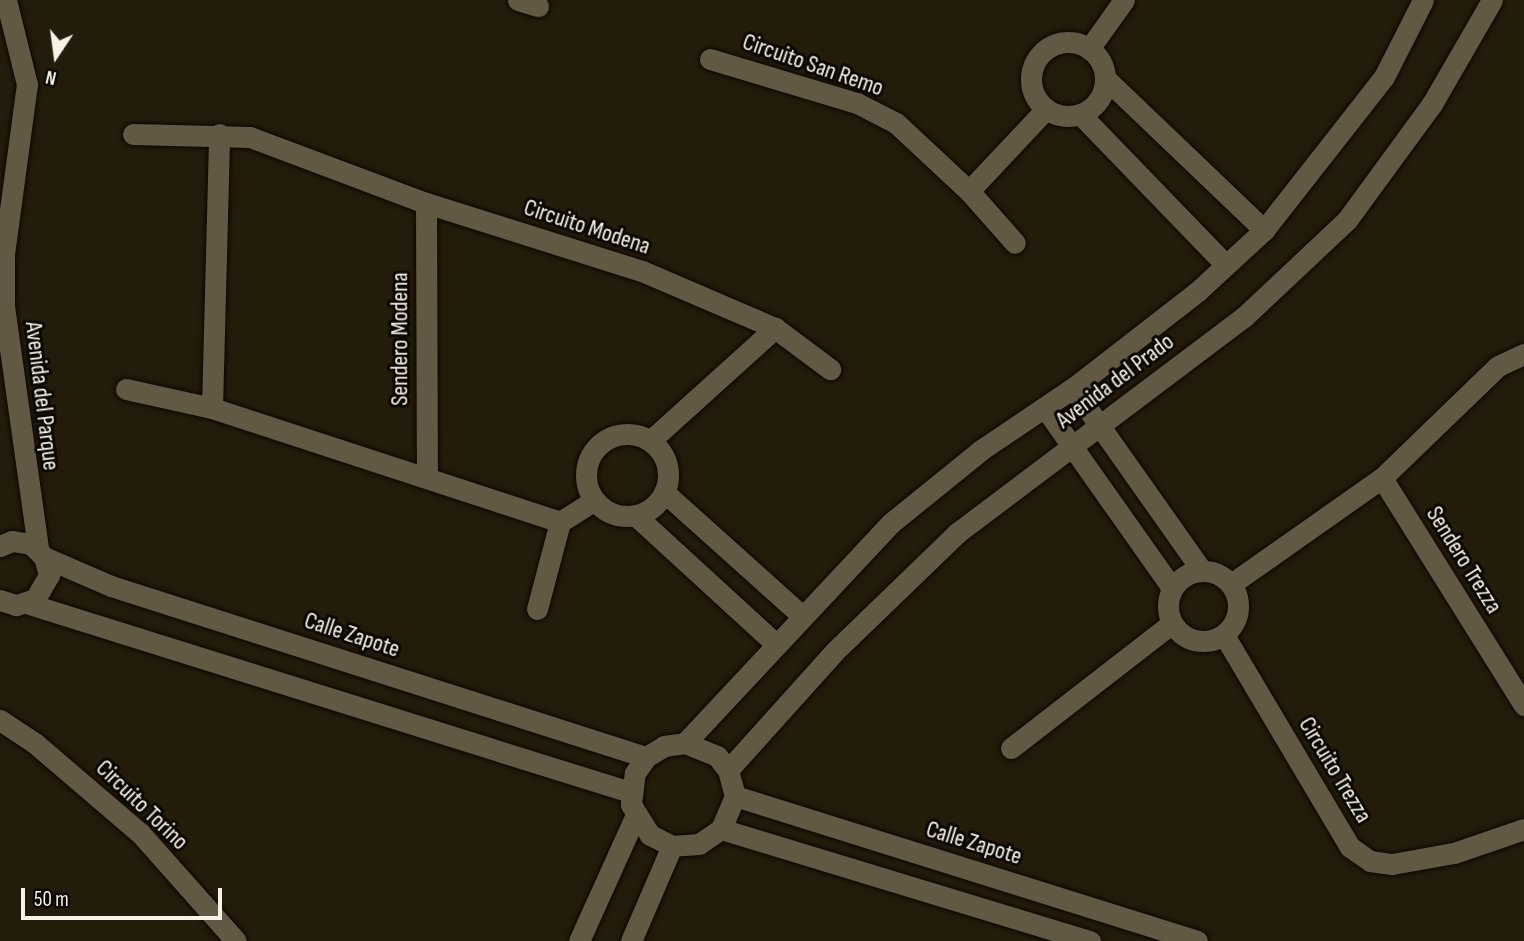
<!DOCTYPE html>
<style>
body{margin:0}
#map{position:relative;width:1524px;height:941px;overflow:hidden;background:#241c0a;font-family:"Sofia Sans Condensed",sans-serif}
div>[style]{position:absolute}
.roads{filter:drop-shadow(0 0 2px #0d0600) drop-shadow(0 0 2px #0d0600)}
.street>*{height:21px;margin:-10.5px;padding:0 10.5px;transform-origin:10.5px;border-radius:10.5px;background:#625945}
.street>.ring{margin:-10.5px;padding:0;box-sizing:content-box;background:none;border:21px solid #625945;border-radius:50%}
span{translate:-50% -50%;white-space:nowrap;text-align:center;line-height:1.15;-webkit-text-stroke:6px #0a0702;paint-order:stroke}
.street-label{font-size:24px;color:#f7f1e6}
.north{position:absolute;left:21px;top:21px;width:70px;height:70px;-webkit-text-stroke:5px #0a0702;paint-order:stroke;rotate:193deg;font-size:19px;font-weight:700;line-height:28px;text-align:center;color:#f7f1e6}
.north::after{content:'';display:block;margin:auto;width:24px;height:32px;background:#f7f1e6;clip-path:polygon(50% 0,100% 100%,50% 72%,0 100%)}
.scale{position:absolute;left:21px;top:888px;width:201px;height:32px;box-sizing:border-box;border:4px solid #f7f1e6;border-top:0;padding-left:9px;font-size:21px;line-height:24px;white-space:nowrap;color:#f7f1e6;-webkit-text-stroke:5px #0a0702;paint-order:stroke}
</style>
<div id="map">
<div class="roads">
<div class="street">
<div style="left:6px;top:0;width:87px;rotate:76deg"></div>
<div style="left:27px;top:84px;width:172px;rotate:97.7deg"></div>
<div style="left:4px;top:254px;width:52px;rotate:90deg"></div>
<div style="left:4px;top:306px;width:245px;rotate:82deg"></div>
<div style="left:518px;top:0;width:21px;rotate:17deg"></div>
<div class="ring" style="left:1031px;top:42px;width:53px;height:53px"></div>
<div style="left:1089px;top:49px;width:60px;rotate:-54.5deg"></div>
<div style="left:710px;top:59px;width:153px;rotate:16.7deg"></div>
<div style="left:857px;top:103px;width:44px;rotate:27.1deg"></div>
<div style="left:896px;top:123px;width:100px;rotate:43deg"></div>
<div style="left:969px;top:191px;width:69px;rotate:48.5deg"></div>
<div style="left:1105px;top:78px;width:220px;rotate:43.7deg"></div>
<div style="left:1080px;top:114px;width:210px;rotate:46deg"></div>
<div style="left:133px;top:134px;width:117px;rotate:1.5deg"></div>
<div style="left:250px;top:137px;width:188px;rotate:20.6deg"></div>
<div style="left:426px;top:203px;width:226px;rotate:17.5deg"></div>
<div style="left:642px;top:271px;width:145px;rotate:23.2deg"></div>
<div style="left:775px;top:328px;width:69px;rotate:36.7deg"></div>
<div style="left:969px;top:191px;width:112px;rotate:-46.8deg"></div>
<div style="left:426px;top:203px;width:273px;rotate:89.8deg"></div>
<div style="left:1073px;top:388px;width:224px;rotate:54.8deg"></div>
<div style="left:126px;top:389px;width:88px;rotate:12.5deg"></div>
<div style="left:212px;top:408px;width:366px;rotate:18.1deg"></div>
<div style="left:212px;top:408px;width:274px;rotate:-88.5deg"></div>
<div style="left:1045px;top:408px;width:220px;rotate:54.8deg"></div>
<div class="ring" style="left:586px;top:434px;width:61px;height:61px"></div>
<div style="left:650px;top:441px;width:169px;rotate:-42.1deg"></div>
<div style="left:1382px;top:478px;width:268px;rotate:58deg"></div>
<div style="left:664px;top:492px;width:186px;rotate:41.9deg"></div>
<div style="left:635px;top:515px;width:191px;rotate:42.5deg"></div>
<div style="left:0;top:546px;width:13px;rotate:-23deg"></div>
<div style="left:12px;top:541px;width:19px;rotate:9deg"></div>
<div style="left:31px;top:544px;width:18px;rotate:45deg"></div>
<div style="left:44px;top:557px;width:19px;rotate:74deg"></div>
<div style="left:49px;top:575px;width:28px;rotate:120deg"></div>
<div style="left:35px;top:599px;width:20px;rotate:162deg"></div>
<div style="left:16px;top:605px;width:17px;rotate:-163deg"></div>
<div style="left:44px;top:557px;width:73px;rotate:23.4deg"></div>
<div style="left:111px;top:586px;width:562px;rotate:17.73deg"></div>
<div class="ring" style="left:1168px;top:571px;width:49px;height:49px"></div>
<div style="left:1231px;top:584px;width:184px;rotate:-35.1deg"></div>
<div style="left:1382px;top:478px;width:161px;rotate:-44deg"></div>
<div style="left:1498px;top:366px;width:29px;rotate:-25deg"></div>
<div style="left:26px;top:603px;width:633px;rotate:17.38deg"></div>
<div style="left:537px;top:609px;width:90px;rotate:-75.2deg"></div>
<div style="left:560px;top:522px;width:41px;rotate:-32.2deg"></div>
<div style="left:1224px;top:635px;width:247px;rotate:59.3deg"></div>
<div style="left:1350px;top:847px;width:24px;rotate:35deg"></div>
<div style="left:1370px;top:861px;width:22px;rotate:8deg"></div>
<div style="left:1392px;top:864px;width:63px;rotate:-10.1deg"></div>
<div style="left:1454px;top:853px;width:74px;rotate:-18.9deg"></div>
<div style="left:0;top:720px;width:43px;rotate:33.7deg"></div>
<div style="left:36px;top:744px;width:137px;rotate:40.6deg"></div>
<div style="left:140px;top:833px;width:144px;rotate:48.4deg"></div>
<div style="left:685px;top:743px;width:35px;rotate:22deg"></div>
<div style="left:717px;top:756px;width:18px;rotate:52deg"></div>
<div style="left:728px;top:770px;width:27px;rotate:75deg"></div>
<div style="left:735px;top:796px;width:36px;rotate:113deg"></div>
<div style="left:721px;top:829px;width:27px;rotate:146deg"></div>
<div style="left:699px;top:844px;width:27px;rotate:176deg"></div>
<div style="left:672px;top:846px;width:25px;rotate:-153deg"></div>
<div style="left:650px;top:835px;width:36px;rotate:-122deg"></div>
<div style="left:631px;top:804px;width:31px;rotate:-83deg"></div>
<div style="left:635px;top:773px;width:19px;rotate:-55deg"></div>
<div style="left:646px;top:757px;width:21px;rotate:-31deg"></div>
<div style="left:664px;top:746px;width:21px;rotate:-8deg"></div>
<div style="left:685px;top:743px;width:301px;rotate:-46.9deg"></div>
<div style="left:891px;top:523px;width:116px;rotate:-39deg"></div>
<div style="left:981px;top:450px;width:111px;rotate:-34deg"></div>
<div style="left:1073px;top:388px;width:158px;rotate:-37.8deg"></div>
<div style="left:1198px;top:291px;width:90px;rotate:-42.7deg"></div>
<div style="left:1264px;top:230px;width:194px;rotate:-51.9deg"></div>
<div style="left:1384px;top:77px;width:86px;rotate:-63.1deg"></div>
<div style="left:1011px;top:748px;width:202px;rotate:-37.8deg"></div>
<div style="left:728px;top:770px;width:160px;rotate:-48deg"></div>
<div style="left:835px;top:651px;width:170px;rotate:-44deg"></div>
<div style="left:957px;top:533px;width:359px;rotate:-37deg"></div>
<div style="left:1244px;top:317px;width:141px;rotate:-43.3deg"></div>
<div style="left:1347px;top:220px;width:144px;rotate:-53.8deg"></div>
<div style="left:1432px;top:104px;width:120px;rotate:-60deg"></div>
<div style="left:735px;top:796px;width:484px;rotate:17.4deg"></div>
<div style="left:721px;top:829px;width:386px;rotate:16.9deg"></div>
<div style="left:579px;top:941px;width:136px;rotate:-65.7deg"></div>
<div style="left:631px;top:941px;width:103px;rotate:-66.7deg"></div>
</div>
</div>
<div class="street-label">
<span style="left:813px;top:65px;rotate:19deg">Circuito San Remo</span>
<span style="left:587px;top:227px;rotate:18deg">Circuito Modena</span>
<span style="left:400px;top:339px;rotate:-90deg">Sendero Modena</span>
<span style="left:1115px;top:381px;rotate:-37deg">Avenida del Prado</span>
<span style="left:42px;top:396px;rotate:83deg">Avenida del Parque</span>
<span style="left:1464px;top:560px;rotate:58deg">Sendero Trezza</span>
<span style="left:352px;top:635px;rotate:18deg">Calle Zapote</span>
<span style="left:1335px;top:770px;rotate:59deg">Circuito Trezza</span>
<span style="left:142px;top:805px;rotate:44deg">Circuito Torino</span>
<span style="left:974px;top:843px;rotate:17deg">Calle Zapote</span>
</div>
<div class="north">N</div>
<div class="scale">50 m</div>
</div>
